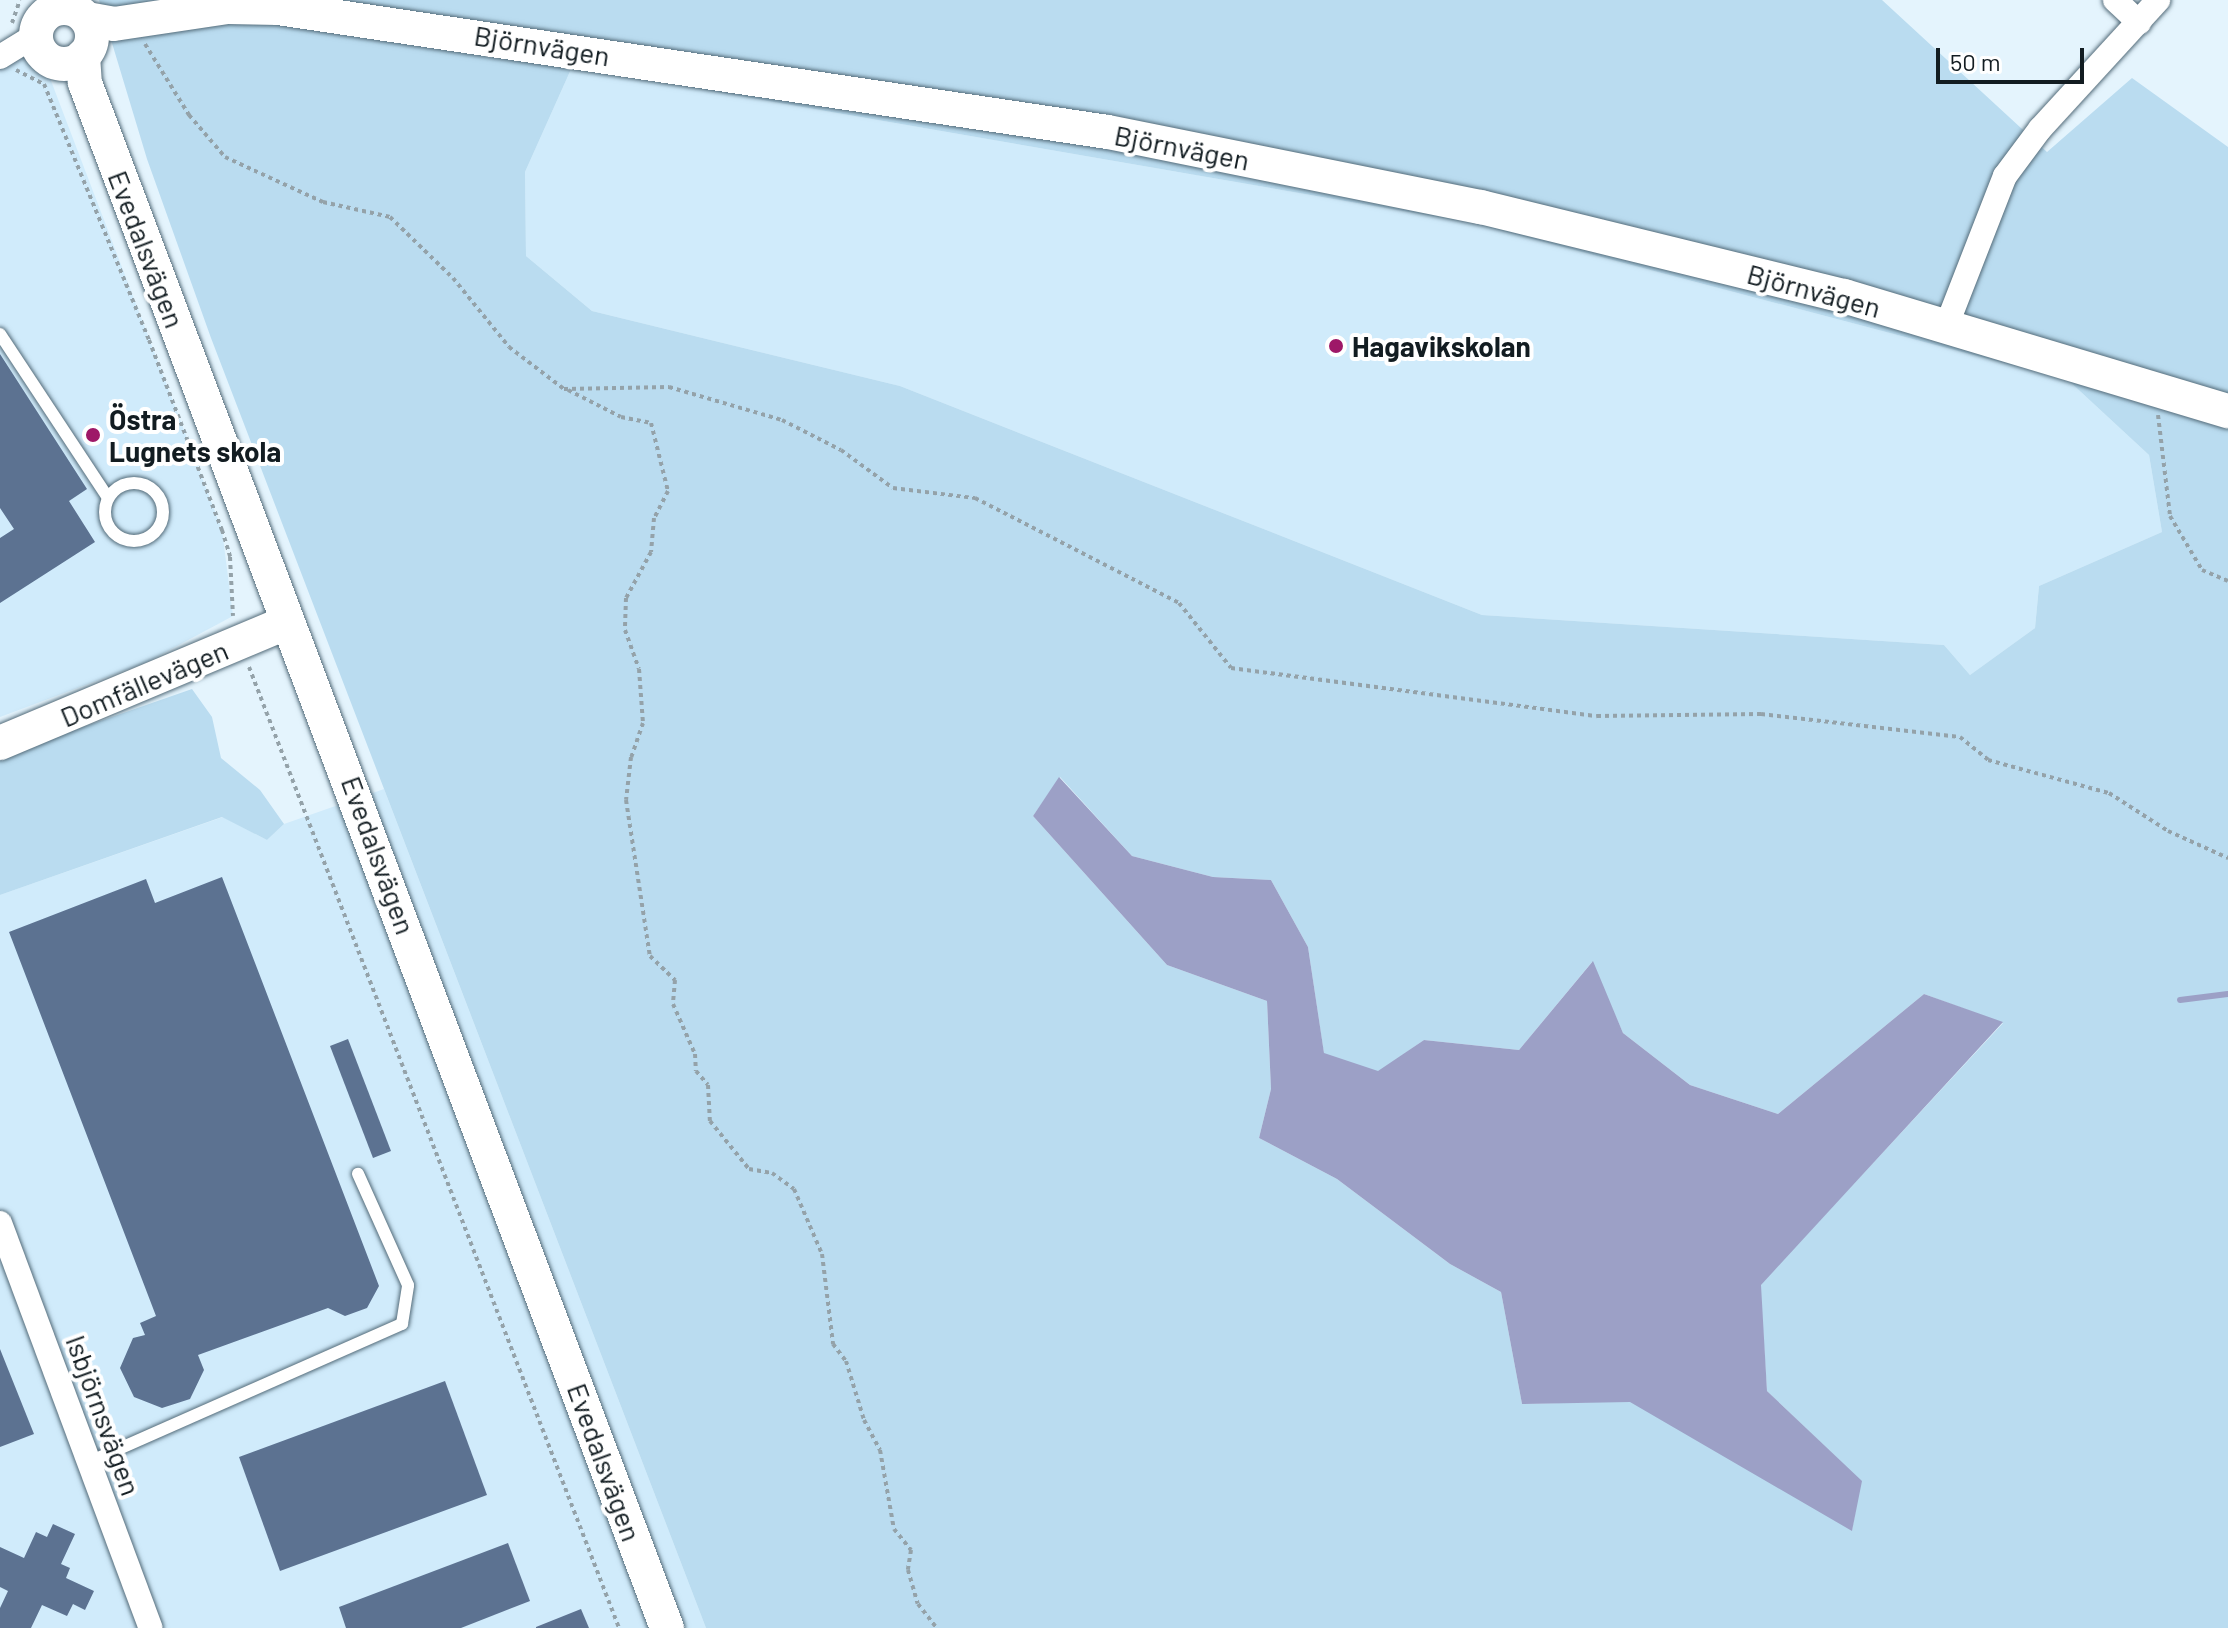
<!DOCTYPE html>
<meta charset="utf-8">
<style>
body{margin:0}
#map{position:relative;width:2228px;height:1628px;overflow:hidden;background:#e4f4fd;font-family:Barlow,sans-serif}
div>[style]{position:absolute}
.built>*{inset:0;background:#d0ebfb}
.green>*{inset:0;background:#badcf0}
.water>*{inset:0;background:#9ca0c6}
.stream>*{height:6px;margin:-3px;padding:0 3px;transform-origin:3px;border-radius:3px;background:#9ca0c6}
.building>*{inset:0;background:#5c7291}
.path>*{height:4px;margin-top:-2px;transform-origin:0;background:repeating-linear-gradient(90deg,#94a2a9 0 4px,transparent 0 8px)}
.roads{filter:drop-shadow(0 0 2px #536b79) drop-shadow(0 0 2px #536b79)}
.lane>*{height:12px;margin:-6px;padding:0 6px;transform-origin:6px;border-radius:6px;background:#fff}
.lane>.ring{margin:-6px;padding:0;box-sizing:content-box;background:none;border:12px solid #fff;border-radius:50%}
.street>*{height:24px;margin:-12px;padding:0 12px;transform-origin:12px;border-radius:12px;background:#fff}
.secondary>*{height:34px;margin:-17px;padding:0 17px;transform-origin:17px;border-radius:17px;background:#fff}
.secondary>.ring{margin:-17px;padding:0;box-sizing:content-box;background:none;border:34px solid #fff;border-radius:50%}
.dots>*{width:22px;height:22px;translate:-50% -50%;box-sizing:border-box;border:4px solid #fff;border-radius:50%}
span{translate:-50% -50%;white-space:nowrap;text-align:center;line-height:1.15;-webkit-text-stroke:8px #fff;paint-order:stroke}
.street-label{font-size:28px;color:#121c21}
.poi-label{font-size:28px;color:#121c21;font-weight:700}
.left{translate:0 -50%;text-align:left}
.scale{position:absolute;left:1936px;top:48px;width:148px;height:36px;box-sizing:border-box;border:4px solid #121c21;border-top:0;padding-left:10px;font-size:24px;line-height:28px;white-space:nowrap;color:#121c21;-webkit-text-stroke:6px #fff;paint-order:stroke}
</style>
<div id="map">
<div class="built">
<div style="clip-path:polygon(37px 44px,222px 530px,233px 616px,147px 662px,0 717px,0 57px)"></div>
<div style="clip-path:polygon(572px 67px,1472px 223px,2068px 380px,2149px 455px,2162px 532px,2039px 586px,2035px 628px,1970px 675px,1944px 645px,1482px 615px,900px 386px,592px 311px,526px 256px,525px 172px)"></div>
<div style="clip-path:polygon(384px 789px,706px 1628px,0 1628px,0 895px,223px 817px,267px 840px,284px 824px)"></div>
</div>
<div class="green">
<div style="clip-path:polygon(evenodd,99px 0,1882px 0,2047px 152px,2132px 78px,2228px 147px,2228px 1628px,706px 1628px,211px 338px,147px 159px,99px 0,572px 67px,1472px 223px,2068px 380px,2149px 455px,2162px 532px,2039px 586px,2035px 628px,1970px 675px,1944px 645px,1482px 615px,900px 386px,592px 311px,526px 256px,525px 172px,572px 67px,99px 0,1060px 777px,1132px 856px,1213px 877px,1271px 880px,1308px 947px,1324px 1054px,1378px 1072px,1424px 1040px,1519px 1050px,1592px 962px,1623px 1033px,1690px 1085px,1778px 1114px,1924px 994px,2003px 1023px,1760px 1285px,1767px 1391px,1861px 1481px,1852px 1530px,1630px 1401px,1522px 1404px,1501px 1292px,1450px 1264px,1337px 1179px,1259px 1138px,1271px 1089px,1267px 1001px,1167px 965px,1033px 816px,1060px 777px)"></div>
<div style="clip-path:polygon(192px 689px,212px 717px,221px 758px,260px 790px,284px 824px,267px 840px,222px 817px,0 895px,0 756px)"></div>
</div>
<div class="water">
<div style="clip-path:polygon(1059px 777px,1132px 856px,1213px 877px,1271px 880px,1308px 947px,1324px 1053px,1378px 1071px,1424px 1040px,1519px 1050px,1593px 961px,1623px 1033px,1690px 1085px,1778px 1114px,1924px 994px,2003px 1022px,1761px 1285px,1767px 1391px,1862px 1481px,1852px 1531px,1630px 1402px,1522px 1404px,1501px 1292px,1450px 1264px,1337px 1179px,1259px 1138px,1271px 1089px,1267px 1001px,1167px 965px,1033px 816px)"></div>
</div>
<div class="stream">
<div style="left:2180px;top:1000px;width:48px;rotate:-7.1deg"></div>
</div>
<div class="building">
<div style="clip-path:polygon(0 354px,87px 489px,69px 501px,95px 542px,0 603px,0 538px,14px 529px,0 508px)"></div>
<div style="clip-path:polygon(222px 877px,379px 1286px,367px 1308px,345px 1316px,328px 1308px,198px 1355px,204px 1370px,190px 1399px,162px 1408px,134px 1397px,120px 1368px,133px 1338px,145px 1335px,140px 1323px,156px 1316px,9px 932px,146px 879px,155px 903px)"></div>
<div style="clip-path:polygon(348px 1039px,391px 1151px,373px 1158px,330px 1046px)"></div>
<div style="clip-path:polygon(0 1349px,34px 1434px,0 1447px)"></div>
<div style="clip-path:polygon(445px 1381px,487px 1495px,280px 1571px,239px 1457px)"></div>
<div style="clip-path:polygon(53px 1524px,75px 1534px,61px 1564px,70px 1568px,66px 1578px,94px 1591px,85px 1610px,73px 1604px,67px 1616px,42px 1605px,31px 1628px,0 1628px,0 1608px,8px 1591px,0 1587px,0 1547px,24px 1558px,36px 1532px,47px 1537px)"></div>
<div style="clip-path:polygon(508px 1543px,530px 1601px,461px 1628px,346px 1628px,339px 1607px)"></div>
<div style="clip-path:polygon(581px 1609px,589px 1628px,536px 1628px,536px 1627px)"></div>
</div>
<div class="path">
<div style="left:12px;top:23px;width:24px;rotate:-71deg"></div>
<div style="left:145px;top:44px;width:84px;rotate:58.2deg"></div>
<div style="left:189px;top:115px;width:55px;rotate:49.4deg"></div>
<div style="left:225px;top:157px;width:108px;rotate:24.7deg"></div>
<div style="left:323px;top:202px;width:69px;rotate:12.6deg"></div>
<div style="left:390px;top:217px;width:88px;rotate:44.1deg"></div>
<div style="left:453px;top:278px;width:89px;rotate:50.9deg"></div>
<div style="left:509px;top:347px;width:69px;rotate:37.4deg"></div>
<div style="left:564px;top:389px;width:105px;rotate:-1.1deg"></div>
<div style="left:669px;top:387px;width:118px;rotate:16.3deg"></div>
<div style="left:782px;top:420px;width:66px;rotate:27deg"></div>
<div style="left:841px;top:450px;width:64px;rotate:36.2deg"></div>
<div style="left:893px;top:488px;width:83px;rotate:7deg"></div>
<div style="left:975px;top:498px;width:229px;rotate:27.2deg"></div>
<div style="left:1179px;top:603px;width:83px;rotate:51.3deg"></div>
<div style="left:1231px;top:668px;width:369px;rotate:7.5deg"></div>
<div style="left:1597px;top:716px;width:164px;rotate:-0.7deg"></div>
<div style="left:1761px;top:714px;width:200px;rotate:6.6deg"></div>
<div style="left:1960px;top:737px;width:36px;rotate:39deg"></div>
<div style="left:1988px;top:760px;width:125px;rotate:15.3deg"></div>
<div style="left:2109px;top:793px;width:70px;rotate:32.8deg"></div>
<div style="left:2168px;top:831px;width:66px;rotate:24.2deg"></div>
<div style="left:16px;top:70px;width:31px;rotate:27deg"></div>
<div style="left:44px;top:84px;width:277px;rotate:67.7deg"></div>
<div style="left:149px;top:340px;width:204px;rotate:69deg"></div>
<div style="left:222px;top:530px;width:28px;rotate:73deg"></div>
<div style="left:230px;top:557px;width:59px;rotate:87.1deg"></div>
<div style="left:568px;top:390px;width:59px;rotate:27deg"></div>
<div style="left:621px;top:417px;width:31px;rotate:11deg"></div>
<div style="left:651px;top:423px;width:70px;rotate:76deg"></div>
<div style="left:668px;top:491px;width:30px;rotate:117deg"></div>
<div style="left:654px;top:518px;width:34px;rotate:95deg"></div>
<div style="left:651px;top:552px;width:52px;rotate:118.5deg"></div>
<div style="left:626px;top:598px;width:32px;rotate:92deg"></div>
<div style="left:625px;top:630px;width:41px;rotate:70.3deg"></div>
<div style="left:639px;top:669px;width:54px;rotate:85.8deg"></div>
<div style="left:643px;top:723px;width:36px;rotate:109deg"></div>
<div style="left:631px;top:757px;width:43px;rotate:96.6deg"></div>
<div style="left:626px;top:800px;width:158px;rotate:81.3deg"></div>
<div style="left:650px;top:956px;width:35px;rotate:44deg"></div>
<div style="left:675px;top:980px;width:24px;rotate:95deg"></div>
<div style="left:673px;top:1004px;width:55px;rotate:66.3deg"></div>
<div style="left:695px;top:1054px;width:17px;rotate:87deg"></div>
<div style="left:696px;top:1071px;width:18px;rotate:49deg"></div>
<div style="left:708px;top:1085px;width:36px;rotate:87deg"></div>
<div style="left:710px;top:1121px;width:62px;rotate:50.9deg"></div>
<div style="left:749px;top:1169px;width:23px;rotate:10deg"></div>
<div style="left:772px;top:1173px;width:27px;rotate:36deg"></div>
<div style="left:794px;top:1189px;width:71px;rotate:66.7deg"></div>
<div style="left:822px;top:1254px;width:91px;rotate:83deg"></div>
<div style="left:833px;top:1344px;width:21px;rotate:53deg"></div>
<div style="left:846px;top:1361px;width:62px;rotate:73deg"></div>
<div style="left:864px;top:1420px;width:34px;rotate:62deg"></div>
<div style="left:880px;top:1450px;width:80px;rotate:80deg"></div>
<div style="left:894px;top:1529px;width:27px;rotate:51deg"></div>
<div style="left:911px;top:1550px;width:20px;rotate:99deg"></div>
<div style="left:908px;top:1570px;width:35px;rotate:74deg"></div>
<div style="left:918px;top:1604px;width:31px;rotate:52deg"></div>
<div style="left:2158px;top:415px;width:102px;rotate:83.2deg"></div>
<div style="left:2170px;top:516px;width:63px;rotate:59.3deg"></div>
<div style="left:2202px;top:570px;width:28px;rotate:23deg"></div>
<div style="left:249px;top:667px;width:1030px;rotate:68.94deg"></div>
</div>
<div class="roads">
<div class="lane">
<div style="left:0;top:334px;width:196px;rotate:56.6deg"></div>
<div class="ring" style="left:105px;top:483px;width:46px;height:46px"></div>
<div style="left:89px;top:1462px;width:342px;rotate:-23.8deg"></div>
<div style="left:402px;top:1324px;width:39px;rotate:-81deg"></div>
<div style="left:408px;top:1285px;width:122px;rotate:-114.2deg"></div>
</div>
<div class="street">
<div style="left:2115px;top:0;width:33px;rotate:43deg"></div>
<div style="left:0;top:57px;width:42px;rotate:-31.4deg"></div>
<div style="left:1946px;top:327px;width:162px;rotate:-68.7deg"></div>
<div style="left:2005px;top:176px;width:59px;rotate:-53.3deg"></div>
<div style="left:2040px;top:129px;width:175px;rotate:-47.5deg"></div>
<div style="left:0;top:1223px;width:432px;rotate:69.6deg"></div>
</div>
<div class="secondary">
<div class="ring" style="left:36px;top:8px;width:22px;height:22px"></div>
<div style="left:87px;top:19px;width:27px;rotate:10deg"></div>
<div style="left:114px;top:24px;width:115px;rotate:-8.5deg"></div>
<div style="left:228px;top:7px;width:50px;rotate:1.1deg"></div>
<div style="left:278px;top:8px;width:839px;rotate:8.5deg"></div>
<div style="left:1108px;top:132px;width:380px;rotate:11.4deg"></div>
<div style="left:1481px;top:207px;width:374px;rotate:13.8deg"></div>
<div style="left:1844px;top:296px;width:401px;rotate:16.7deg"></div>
<div style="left:83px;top:56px;width:27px;rotate:86deg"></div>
<div style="left:85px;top:83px;width:1651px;rotate:69.36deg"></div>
<div style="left:0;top:743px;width:312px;rotate:-22.8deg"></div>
</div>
</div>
<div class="dots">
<div style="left:1336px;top:346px;background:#9e1868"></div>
<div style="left:93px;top:435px;background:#9e1868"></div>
</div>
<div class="street-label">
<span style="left:542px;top:45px;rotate:9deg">Björnvägen</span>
<span style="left:1182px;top:147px;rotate:11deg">Björnvägen</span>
<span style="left:147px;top:249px;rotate:69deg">Evedalsvägen</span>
<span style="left:1814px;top:290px;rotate:15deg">Björnvägen</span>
<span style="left:144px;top:683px;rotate:-23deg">Domfällevägen</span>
<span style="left:379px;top:855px;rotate:70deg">Evedalsvägen</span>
<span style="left:104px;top:1415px;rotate:70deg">Isbjörnsvägen</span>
<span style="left:605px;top:1462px;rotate:70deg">Evedalsvägen</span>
</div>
<div class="poi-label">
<span class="left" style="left:1352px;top:346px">Hagavikskolan</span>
<span class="left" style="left:109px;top:435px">Östra<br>Lugnets skola</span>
</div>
<div class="scale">50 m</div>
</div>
